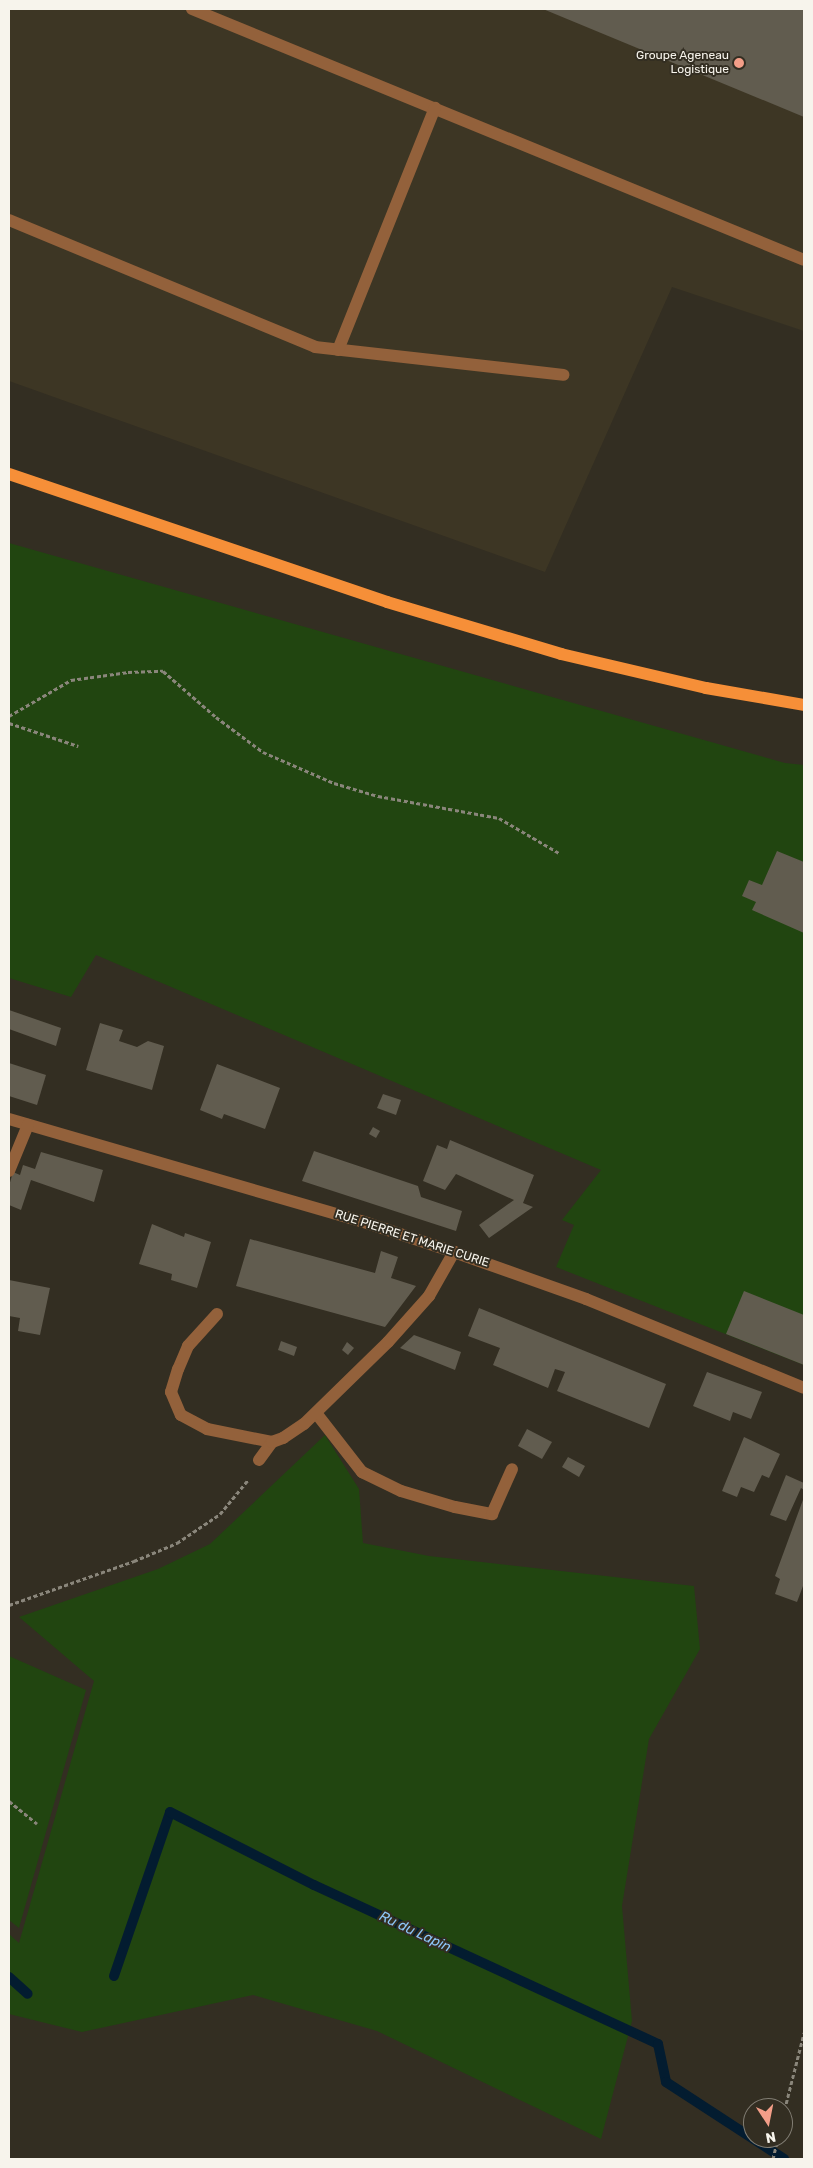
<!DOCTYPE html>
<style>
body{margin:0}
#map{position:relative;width:813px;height:2168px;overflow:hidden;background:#332e22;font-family:Rubik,sans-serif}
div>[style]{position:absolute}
.built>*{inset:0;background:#3d3624}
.green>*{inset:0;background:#214510}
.stream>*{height:10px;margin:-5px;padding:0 5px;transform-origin:5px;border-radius:5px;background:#031c30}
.building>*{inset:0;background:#615c4f}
.path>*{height:3px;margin-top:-1.5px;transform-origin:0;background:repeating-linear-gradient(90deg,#8a867b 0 4px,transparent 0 6.5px)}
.minor>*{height:12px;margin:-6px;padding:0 6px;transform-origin:6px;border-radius:6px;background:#93613b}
.major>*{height:12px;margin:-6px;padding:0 6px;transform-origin:6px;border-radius:6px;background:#f68f38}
.dots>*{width:14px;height:14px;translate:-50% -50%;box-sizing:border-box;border:2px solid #332e22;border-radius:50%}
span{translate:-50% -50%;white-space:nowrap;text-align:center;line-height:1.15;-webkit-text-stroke:4px #332e22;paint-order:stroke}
.poi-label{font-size:12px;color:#f7f4ec}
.right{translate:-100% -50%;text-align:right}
.street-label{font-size:12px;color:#f7f4ec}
.water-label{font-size:14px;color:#8dc6f8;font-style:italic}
.frame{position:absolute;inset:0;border:10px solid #f7f4ec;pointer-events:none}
.north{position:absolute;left:743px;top:2098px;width:50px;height:50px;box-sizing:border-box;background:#332e22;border:1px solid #817d73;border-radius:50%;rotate:169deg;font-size:14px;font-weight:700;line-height:20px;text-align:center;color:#f7f4ec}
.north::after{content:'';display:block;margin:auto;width:18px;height:22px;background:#f49e88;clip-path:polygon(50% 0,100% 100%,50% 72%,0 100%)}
</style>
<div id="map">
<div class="built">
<div style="clip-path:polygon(9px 9px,804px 9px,804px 331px,672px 287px,545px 572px,9px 381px)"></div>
</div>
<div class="green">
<div style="clip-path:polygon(9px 543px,785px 763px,804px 765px,804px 1365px,556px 1267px,574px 1225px,562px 1220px,601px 1170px,96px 955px,71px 997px,9px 978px)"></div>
<div style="clip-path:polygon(325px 1435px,359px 1489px,363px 1543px,429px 1556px,694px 1586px,700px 1649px,649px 1739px,622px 1906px,632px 2021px,601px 2139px,377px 2031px,253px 1995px,82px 2032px,9px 2014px,9px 1934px,19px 1943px,94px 1681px,19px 1617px,158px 1569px,210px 1544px)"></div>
<div style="clip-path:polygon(9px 1656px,86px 1690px,19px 1928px,9px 1920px)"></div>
</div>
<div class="stream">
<div style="left:114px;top:1976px;width:173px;rotate:-71.1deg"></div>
<div style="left:170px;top:1812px;width:161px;rotate:26.9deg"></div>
<div style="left:314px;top:1885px;width:379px;rotate:24.8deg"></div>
<div style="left:658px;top:2044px;width:39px;rotate:78deg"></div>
<div style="left:666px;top:2082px;width:141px;rotate:33.1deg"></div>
<div style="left:9px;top:1977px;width:25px;rotate:42deg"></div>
</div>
<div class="building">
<div style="clip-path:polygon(543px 9px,804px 9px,804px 117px)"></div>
<div style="clip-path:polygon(777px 851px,804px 862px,804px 933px,752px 910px,756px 902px,742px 896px,749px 880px,762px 885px)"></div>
<div style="clip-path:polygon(9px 1010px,61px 1028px,56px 1046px,9px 1029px)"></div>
<div style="clip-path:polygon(100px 1023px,123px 1030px,119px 1041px,137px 1047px,148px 1041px,164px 1046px,152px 1090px,86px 1070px)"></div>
<div style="clip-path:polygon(9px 1063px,46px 1075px,37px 1105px,9px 1096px)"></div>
<div style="clip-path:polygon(217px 1064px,280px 1088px,265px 1129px,224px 1114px,222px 1119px,200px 1110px)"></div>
<div style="clip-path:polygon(383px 1094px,401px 1100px,396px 1115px,377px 1108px)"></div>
<div style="clip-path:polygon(373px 1127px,380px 1131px,376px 1138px,369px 1134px)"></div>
<div style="clip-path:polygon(450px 1140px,534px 1175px,523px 1203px,533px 1207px,489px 1238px,479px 1225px,514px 1200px,456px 1174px,445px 1190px,423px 1181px,437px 1145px,447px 1149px)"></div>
<div style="clip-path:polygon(314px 1151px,418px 1186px,421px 1197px,462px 1211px,456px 1231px,302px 1181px)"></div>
<div style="clip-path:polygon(41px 1152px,103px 1170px,94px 1202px,31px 1180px,21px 1210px,9px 1205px,9px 1186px,13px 1172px,20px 1175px,23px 1165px,35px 1169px)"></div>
<div style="clip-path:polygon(152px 1224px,184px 1237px,185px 1233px,211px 1242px,197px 1288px,171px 1280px,172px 1274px,139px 1264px)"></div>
<div style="clip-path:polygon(250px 1239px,375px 1273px,381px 1251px,398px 1257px,391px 1278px,416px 1286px,385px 1327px,236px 1286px)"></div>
<div style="clip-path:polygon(9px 1280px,50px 1288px,40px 1335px,18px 1331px,20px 1318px,9px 1316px)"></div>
<div style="clip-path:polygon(744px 1291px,804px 1315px,804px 1365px,726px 1334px)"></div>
<div style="clip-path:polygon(479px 1308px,666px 1384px,649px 1428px,557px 1391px,565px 1372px,555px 1369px,548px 1388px,493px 1365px,500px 1348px,468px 1336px)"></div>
<div style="clip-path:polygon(414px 1335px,461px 1352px,455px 1370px,400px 1348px)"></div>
<div style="clip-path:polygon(281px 1341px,297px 1347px,294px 1356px,278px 1350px)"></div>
<div style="clip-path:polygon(347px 1342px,354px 1348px,348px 1355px,342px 1350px)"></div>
<div style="clip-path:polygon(707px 1372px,762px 1392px,751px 1419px,733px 1412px,730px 1421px,693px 1406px)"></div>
<div style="clip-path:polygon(527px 1429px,552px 1442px,542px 1459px,518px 1446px)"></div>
<div style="clip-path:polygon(744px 1437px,780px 1454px,769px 1478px,762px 1475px,754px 1492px,741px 1487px,737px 1497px,722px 1491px)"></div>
<div style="clip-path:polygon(568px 1457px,585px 1466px,579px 1477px,562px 1467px)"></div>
<div style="clip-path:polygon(786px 1475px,804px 1483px,804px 1490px,801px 1488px,786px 1521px,770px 1515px)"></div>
<div style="clip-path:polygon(804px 1497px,804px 1587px,803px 1586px,797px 1602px,775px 1594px,780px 1579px,775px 1576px)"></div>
</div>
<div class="path">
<div style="left:9px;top:716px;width:72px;rotate:-30.1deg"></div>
<div style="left:71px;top:680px;width:58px;rotate:-8deg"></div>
<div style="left:128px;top:672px;width:35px;rotate:-2deg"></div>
<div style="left:163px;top:671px;width:70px;rotate:41deg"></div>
<div style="left:216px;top:717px;width:59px;rotate:36.7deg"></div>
<div style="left:263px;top:752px;width:77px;rotate:23.6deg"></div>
<div style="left:334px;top:783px;width:46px;rotate:16.5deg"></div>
<div style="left:378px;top:796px;width:123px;rotate:10.3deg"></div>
<div style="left:499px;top:818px;width:69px;rotate:30.3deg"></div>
<div style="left:9px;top:723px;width:73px;rotate:18.4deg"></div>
<div style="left:9px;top:1605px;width:133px;rotate:-19.4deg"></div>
<div style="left:134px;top:1561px;width:47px;rotate:-22.7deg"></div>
<div style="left:177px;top:1543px;width:52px;rotate:-34deg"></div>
<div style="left:220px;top:1514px;width:44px;rotate:-50.5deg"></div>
<div style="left:9px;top:1801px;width:36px;rotate:39deg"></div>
<div style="left:783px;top:2116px;width:86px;rotate:-75.8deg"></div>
<div style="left:773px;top:2159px;width:22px;rotate:-77deg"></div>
</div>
<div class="minor">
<div style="left:192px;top:9px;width:661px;rotate:22.3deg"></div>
<div style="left:9px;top:220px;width:331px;rotate:22.5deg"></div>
<div style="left:315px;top:347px;width:250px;rotate:6.4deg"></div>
<div style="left:338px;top:350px;width:261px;rotate:-68.2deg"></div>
<div style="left:9px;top:1119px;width:366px;rotate:16.2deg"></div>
<div style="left:361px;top:1221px;width:98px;rotate:18.4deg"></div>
<div style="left:454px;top:1252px;width:140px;rotate:19.6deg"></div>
<div style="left:586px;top:1299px;width:235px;rotate:22.2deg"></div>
<div style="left:9px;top:1171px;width:50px;rotate:-67.6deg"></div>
<div style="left:217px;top:1314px;width:43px;rotate:132.2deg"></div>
<div style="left:188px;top:1346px;width:25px;rotate:113deg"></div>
<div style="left:178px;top:1369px;width:24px;rotate:107deg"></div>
<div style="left:171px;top:1392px;width:25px;rotate:67deg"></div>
<div style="left:181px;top:1415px;width:30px;rotate:28deg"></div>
<div style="left:207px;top:1429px;width:66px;rotate:11.3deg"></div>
<div style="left:316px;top:1413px;width:75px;rotate:52.1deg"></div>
<div style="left:362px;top:1472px;width:43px;rotate:26deg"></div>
<div style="left:401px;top:1491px;width:56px;rotate:16.5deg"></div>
<div style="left:455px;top:1507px;width:38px;rotate:11deg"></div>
<div style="left:492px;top:1514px;width:49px;rotate:-66deg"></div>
<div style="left:259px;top:1460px;width:22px;rotate:-54deg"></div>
<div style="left:272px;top:1442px;width:12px;rotate:-20deg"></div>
<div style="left:283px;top:1438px;width:25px;rotate:-34deg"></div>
<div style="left:304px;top:1424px;width:117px;rotate:-44.3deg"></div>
<div style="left:388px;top:1342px;width:62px;rotate:-48.3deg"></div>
<div style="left:429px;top:1296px;width:51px;rotate:-60.4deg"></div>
</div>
<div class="major">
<div style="left:9px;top:474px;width:399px;rotate:18.7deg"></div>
<div style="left:387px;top:602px;width:182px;rotate:16.6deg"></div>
<div style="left:561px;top:654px;width:149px;rotate:13.2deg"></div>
<div style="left:706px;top:688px;width:99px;rotate:9.8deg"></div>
</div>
<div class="dots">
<div style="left:739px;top:63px;background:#f49e88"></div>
</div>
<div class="poi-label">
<span class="right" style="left:729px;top:63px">Groupe Ageneau<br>Logistique</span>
</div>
<div class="street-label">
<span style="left:412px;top:1239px;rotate:18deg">RUE PIERRE ET MARIE CURIE</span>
</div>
<div class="water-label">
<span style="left:415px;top:1932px;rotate:25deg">Ru du Lapin</span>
</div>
<div class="frame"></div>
<div class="north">N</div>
</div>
